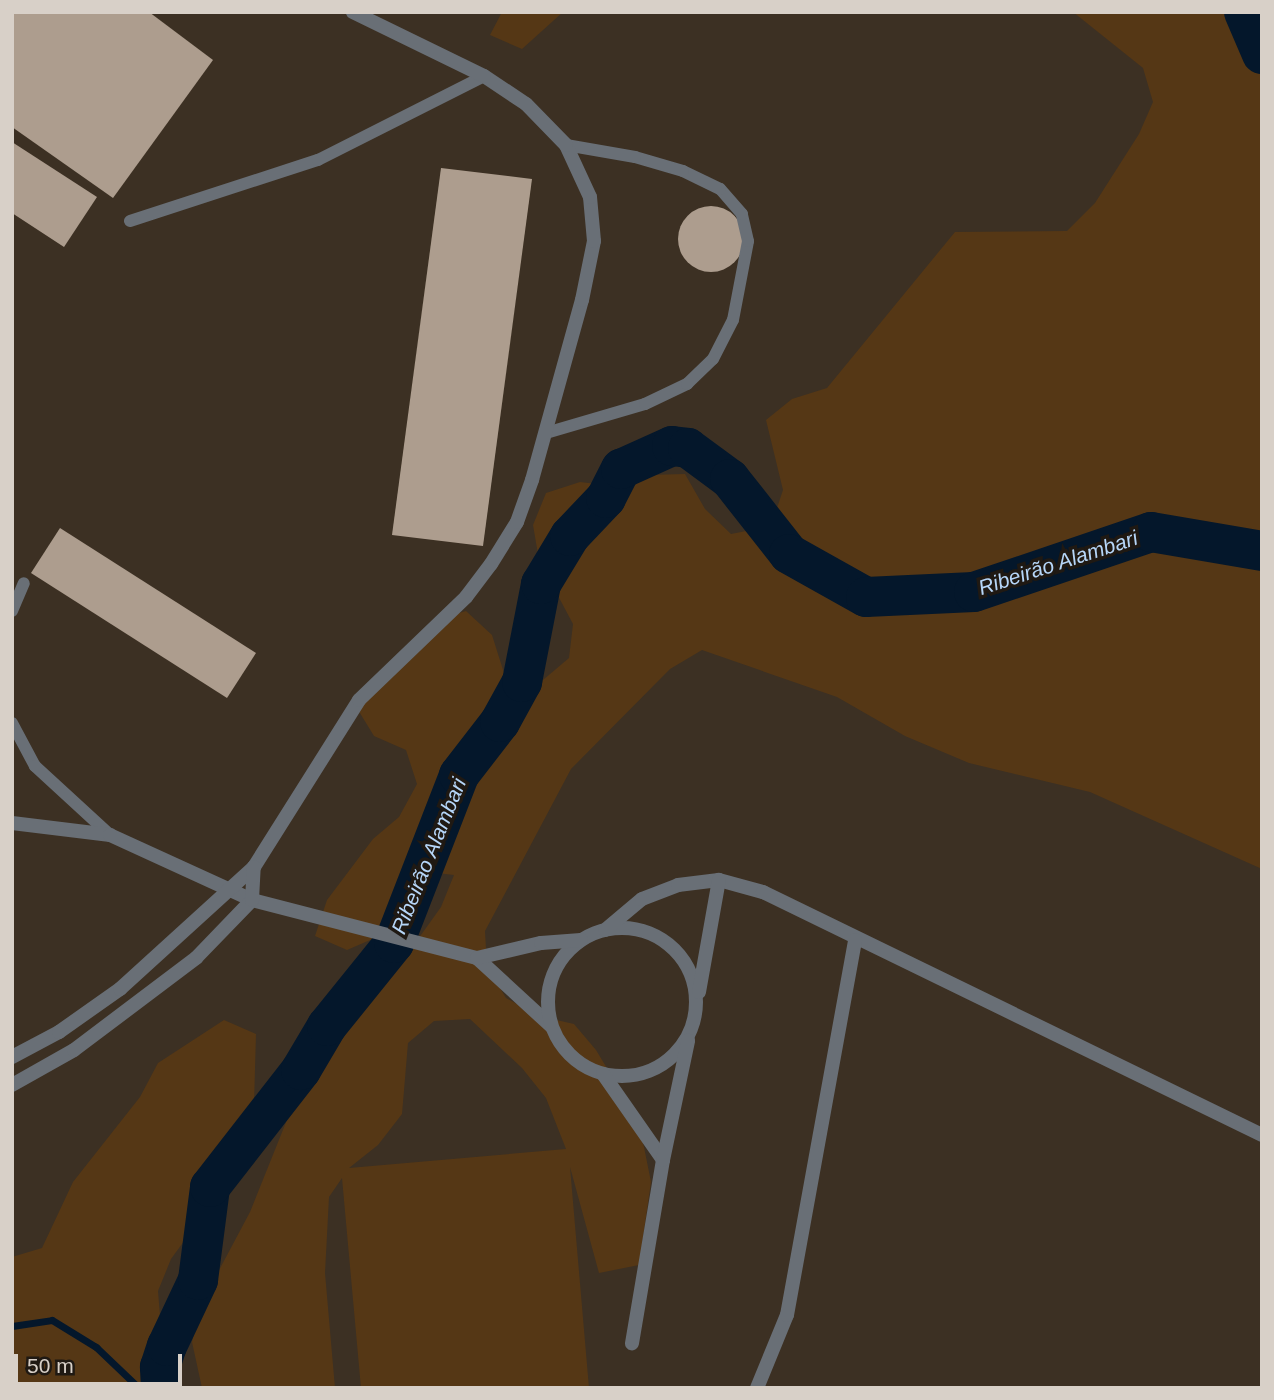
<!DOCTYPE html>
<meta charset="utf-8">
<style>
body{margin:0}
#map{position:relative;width:1274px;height:1400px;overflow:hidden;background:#3c3023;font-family:Helvetica,sans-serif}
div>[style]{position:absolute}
.green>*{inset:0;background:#553715}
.stream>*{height:7px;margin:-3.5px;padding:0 3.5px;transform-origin:3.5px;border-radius:3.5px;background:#04172b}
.river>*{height:40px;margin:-20px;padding:0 20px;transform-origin:20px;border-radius:20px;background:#04172b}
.building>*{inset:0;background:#ad9d8e}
.round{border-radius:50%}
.service>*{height:12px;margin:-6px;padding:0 6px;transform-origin:6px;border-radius:6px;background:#696f76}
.minor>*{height:14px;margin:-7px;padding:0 7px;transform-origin:7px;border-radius:7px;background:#696f76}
.minor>.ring{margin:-7px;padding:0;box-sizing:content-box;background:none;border:14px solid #696f76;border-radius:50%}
span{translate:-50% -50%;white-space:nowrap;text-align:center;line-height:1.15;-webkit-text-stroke:7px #1f1913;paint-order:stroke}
.water-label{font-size:21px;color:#b6d6f8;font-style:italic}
.frame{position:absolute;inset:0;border:14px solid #d8d0c8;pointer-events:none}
.scale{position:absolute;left:14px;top:1354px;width:168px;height:32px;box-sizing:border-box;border:4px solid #d8d0c8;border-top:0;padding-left:9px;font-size:21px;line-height:24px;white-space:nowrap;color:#d8d0c8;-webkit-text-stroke:5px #1f1913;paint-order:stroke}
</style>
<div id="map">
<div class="green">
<div style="clip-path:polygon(502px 12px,563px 12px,522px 49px,490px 35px)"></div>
<div style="clip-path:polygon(evenodd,1073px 12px,1262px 12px,1262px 869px,1090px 792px,969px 763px,905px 736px,837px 697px,702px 650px,670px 669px,571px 769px,485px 931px,487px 967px,506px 998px,539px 1016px,574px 1024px,596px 1050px,634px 1113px,644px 1147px,651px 1182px,639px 1265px,599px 1273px,570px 1167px,589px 1388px,361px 1388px,342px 1178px,329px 1197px,325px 1273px,335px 1388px,202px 1388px,192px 1342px,200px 1306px,250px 1212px,303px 1080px,320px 1046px,398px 967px,441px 907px,454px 875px,420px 871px,384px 934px,347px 950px,315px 936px,327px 900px,373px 839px,399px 817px,417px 784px,406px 750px,374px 736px,355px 705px,432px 621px,466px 611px,492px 635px,504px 673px,543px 680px,569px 658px,573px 624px,539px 560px,533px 525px,546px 493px,580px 482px,614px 486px,648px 475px,685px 474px,705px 509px,731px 534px,771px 526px,783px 490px,766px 420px,792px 399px,827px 388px,955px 232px,1067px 231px,1095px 203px,1139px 134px,1153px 102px,1143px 68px,1073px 12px,470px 1019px,522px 1068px,546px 1098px,566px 1149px,349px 1168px,378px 1145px,402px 1114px,408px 1043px,434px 1021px,470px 1019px)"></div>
<div style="clip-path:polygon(224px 1020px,256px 1034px,254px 1104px,246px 1139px,214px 1200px,171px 1259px,158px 1291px,166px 1388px,12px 1388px,12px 1257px,42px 1248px,73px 1182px,140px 1097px,158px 1063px)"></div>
</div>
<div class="stream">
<div style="left:12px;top:1326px;width:40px;rotate:-8.5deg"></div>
<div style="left:52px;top:1320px;width:52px;rotate:31.5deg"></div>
<div style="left:96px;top:1347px;width:59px;rotate:43.6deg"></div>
</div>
<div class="river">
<div style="left:1244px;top:12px;width:46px;rotate:66.8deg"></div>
<div style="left:161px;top:1388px;width:21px;rotate:-93deg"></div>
<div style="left:160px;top:1367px;width:22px;rotate:-72deg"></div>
<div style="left:167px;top:1346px;width:73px;rotate:-64.8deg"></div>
<div style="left:198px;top:1280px;width:94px;rotate:-82.6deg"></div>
<div style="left:210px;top:1187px;width:148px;rotate:-52.1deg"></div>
<div style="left:301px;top:1070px;width:51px;rotate:-59.4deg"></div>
<div style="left:327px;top:1026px;width:107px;rotate:-51.1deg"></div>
<div style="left:394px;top:943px;width:180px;rotate:-68.8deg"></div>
<div style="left:459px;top:775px;width:67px;rotate:-52.3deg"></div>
<div style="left:500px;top:722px;width:46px;rotate:-61.2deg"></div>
<div style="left:522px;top:682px;width:100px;rotate:-79deg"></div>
<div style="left:541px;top:584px;width:56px;rotate:-58.9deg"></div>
<div style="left:570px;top:536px;width:52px;rotate:-46.5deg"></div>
<div style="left:606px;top:498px;width:33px;rotate:-63deg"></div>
<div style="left:621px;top:469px;width:56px;rotate:-24.3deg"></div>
<div style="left:672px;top:446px;width:16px;rotate:7deg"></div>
<div style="left:688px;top:448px;width:52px;rotate:36.4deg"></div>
<div style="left:730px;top:479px;width:95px;rotate:51.8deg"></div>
<div style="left:789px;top:554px;width:88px;rotate:29.2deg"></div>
<div style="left:866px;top:597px;width:108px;rotate:-2.7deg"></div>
<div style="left:974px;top:592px;width:187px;rotate:-18.7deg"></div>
<div style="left:1151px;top:532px;width:113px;rotate:9.7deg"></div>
</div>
<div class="building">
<div style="clip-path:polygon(12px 12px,149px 12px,213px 60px,113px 198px,12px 127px)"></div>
<div style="clip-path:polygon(12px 142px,97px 197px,64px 247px,12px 213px)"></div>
<div style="clip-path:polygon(441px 168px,532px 179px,483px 546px,392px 535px)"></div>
<div class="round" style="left:678px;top:206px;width:66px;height:66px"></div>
<div style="clip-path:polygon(60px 528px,256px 653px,227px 698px,31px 573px)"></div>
</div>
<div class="service">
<div style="left:130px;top:221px;width:198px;rotate:-18deg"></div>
<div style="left:318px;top:160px;width:186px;rotate:-26.8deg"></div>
<div style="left:546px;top:433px;width:103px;rotate:-16.3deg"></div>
<div style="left:645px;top:404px;width:47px;rotate:-25.5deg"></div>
<div style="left:687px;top:384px;width:36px;rotate:-44deg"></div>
<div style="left:713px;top:359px;width:44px;rotate:-62.9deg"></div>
<div style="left:733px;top:320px;width:80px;rotate:-79.2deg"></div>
<div style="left:748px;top:241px;width:28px;rotate:-103deg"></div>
<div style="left:742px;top:214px;width:33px;rotate:-131deg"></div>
<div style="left:720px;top:189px;width:41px;rotate:-154.1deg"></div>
<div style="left:683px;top:171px;width:50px;rotate:-163.7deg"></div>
<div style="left:635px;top:157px;width:70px;rotate:-170.1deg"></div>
<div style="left:12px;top:611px;width:30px;rotate:-67deg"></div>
<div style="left:12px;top:723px;width:49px;rotate:61.9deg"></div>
<div style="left:35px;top:766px;width:102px;rotate:42.6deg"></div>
</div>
<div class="minor">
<div style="left:12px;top:823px;width:99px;rotate:7deg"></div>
<div style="left:110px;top:835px;width:156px;rotate:24.6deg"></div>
<div style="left:252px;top:900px;width:232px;rotate:14.5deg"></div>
<div style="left:477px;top:958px;width:100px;rotate:42.6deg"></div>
<div class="ring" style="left:548px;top:928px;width:134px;height:134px"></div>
<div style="left:605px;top:930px;width:48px;rotate:-40deg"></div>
<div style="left:642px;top:899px;width:39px;rotate:-21deg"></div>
<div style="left:678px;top:885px;width:41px;rotate:-7deg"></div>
<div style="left:719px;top:880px;width:46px;rotate:15.3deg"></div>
<div style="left:763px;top:892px;width:555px;rotate:25.96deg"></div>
<div style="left:477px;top:958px;width:66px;rotate:-13.2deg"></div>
<div style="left:541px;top:943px;width:40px;rotate:-4.3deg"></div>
<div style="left:699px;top:992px;width:114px;rotate:-79.9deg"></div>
<div style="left:12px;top:1057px;width:53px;rotate:-28deg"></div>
<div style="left:59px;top:1032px;width:75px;rotate:-35.2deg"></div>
<div style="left:120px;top:989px;width:181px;rotate:-42.3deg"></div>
<div style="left:254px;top:867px;width:197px;rotate:-57.8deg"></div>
<div style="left:359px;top:700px;width:149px;rotate:-43.9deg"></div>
<div style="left:466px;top:597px;width:41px;rotate:-52.9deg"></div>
<div style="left:491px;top:564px;width:49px;rotate:-58.2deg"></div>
<div style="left:517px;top:522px;width:45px;rotate:-70.3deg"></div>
<div style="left:532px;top:480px;width:187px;rotate:-74.5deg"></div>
<div style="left:582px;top:300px;width:60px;rotate:-78.5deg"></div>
<div style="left:594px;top:241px;width:44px;rotate:-95.2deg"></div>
<div style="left:590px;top:197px;width:57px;rotate:-114.8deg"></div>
<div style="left:566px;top:145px;width:57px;rotate:-134.3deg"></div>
<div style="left:526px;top:104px;width:50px;rotate:-146.3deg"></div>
<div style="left:484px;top:76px;width:146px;rotate:-154deg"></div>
<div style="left:603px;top:1074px;width:105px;rotate:55.1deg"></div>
<div style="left:663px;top:1160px;width:186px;rotate:99.6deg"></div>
<div style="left:12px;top:1085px;width:71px;rotate:-29.4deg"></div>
<div style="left:74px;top:1050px;width:153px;rotate:-37deg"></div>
<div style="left:196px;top:958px;width:81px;rotate:-46deg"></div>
<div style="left:252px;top:900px;width:33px;rotate:-87deg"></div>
<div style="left:663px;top:1160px;width:122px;rotate:-78.1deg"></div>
<div style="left:757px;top:1388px;width:79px;rotate:-67.7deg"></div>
<div style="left:787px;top:1315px;width:381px;rotate:-79.7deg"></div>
</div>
<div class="water-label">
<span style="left:1058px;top:563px;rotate:-18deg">Ribeirão Alambari</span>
<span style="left:429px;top:856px;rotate:-68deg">Ribeirão Alambari</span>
</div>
<div class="frame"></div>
<div class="scale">50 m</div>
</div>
